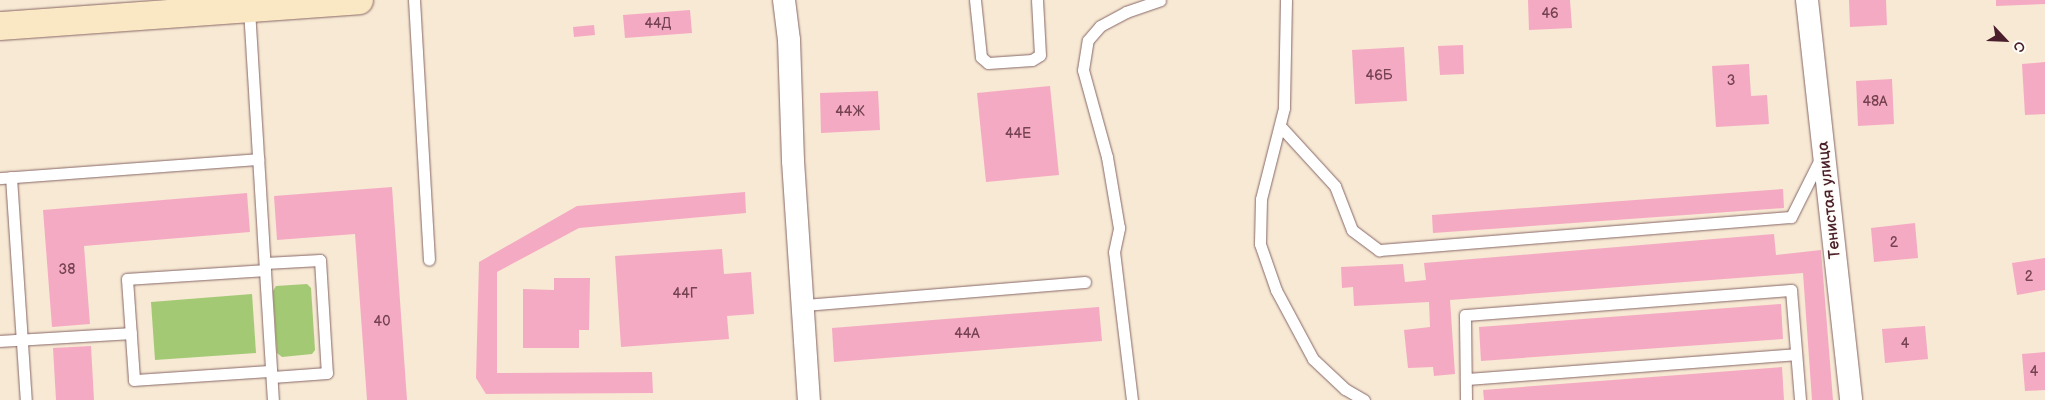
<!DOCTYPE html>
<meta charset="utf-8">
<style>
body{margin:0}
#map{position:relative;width:2045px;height:400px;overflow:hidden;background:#f7e9d4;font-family:"Balsamiq Sans",sans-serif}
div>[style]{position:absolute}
.green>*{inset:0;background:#a3c974}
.building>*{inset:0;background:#f5aac3}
.roads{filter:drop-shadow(0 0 1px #876666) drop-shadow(0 0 1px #876666)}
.lane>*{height:11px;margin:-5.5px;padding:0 5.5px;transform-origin:5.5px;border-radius:5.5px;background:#fff}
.street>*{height:22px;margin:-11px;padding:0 11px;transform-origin:11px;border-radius:11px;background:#fff}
.secondary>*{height:28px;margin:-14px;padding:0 14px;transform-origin:14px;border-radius:14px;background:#fae7c3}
span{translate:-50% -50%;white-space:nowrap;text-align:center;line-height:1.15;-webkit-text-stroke:4px #fdfcf7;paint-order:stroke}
.number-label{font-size:14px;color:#754251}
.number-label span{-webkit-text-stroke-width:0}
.street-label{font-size:16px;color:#4a1f2b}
.north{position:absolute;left:1980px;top:15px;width:50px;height:50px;-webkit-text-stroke:4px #fdfcf7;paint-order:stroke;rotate:115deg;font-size:14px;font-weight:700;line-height:20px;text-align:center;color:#4a1f2b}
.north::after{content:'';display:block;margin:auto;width:18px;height:22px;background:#4a1f2b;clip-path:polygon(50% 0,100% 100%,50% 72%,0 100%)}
</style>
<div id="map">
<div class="green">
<div style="clip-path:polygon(307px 284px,311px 288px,315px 350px,312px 354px,282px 357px,277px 353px,273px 291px,276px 286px)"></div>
<div style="clip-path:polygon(252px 294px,256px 353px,155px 360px,151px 302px)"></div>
</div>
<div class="building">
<div style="clip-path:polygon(1528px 0,1570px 0,1572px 28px,1529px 30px)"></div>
<div style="clip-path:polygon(1849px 0,1886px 0,1887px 25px,1850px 27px)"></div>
<div style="clip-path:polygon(1996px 0,2045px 0,2045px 4px,1996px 6px)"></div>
<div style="clip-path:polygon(690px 10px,692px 33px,625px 38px,623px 15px)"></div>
<div style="clip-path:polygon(594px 25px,595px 35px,574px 37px,573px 27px)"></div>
<div style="clip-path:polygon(1463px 45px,1464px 74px,1440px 75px,1438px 46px)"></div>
<div style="clip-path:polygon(1404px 47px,1407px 101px,1355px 104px,1352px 50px)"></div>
<div style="clip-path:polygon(2045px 62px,2045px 114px,2025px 115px,2022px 64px)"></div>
<div style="clip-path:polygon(1749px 64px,1751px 96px,1767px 95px,1769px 124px,1716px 127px,1712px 66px)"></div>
<div style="clip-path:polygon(1892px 79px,1894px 124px,1858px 126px,1856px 81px)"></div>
<div style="clip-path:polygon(1050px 86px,1059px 175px,986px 182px,977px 93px)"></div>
<div style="clip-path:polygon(878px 91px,880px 130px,821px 133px,820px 93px)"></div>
<div style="clip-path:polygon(392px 187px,407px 400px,367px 400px,355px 234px,277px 240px,274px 196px)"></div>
<div style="clip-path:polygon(1783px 189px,1784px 208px,1433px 233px,1432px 215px)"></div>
<div style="clip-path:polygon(745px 192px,746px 213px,579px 228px,497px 272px,497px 373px,652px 372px,653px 393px,486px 394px,476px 378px,479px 262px,577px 206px)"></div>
<div style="clip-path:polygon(247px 193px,250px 232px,84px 246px,90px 324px,52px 327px,43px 210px)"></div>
<div style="clip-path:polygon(1915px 223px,1918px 258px,1874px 262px,1871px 228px)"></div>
<div style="clip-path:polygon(1774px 234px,1776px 255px,1821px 250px,1833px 400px,1812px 400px,1803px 273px,1450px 300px,1455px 374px,1434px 376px,1433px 367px,1408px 368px,1404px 330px,1430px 327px,1429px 302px,1354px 306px,1353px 287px,1342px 288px,1341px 267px,1403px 264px,1405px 282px,1426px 280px,1424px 263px)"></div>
<div style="clip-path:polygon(722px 249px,724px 274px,751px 272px,754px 314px,727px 316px,729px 339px,621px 347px,615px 256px)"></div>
<div style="clip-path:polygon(2045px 258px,2045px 290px,2017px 295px,2012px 263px)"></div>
<div style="clip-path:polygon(554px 278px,590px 278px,589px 330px,579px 330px,579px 348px,523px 348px,523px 289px,554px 290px)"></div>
<div style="clip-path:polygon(1781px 304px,1783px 339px,1481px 361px,1479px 327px)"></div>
<div style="clip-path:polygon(1099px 307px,1102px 341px,834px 362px,832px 328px)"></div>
<div style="clip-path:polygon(1925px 326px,1928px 359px,1885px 363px,1882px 329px)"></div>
<div style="clip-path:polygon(91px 346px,94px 400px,56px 400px,53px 348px)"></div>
<div style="clip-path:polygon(2045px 352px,2045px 390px,2025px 391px,2022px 354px)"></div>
<div style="clip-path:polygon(1782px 367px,1784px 400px,1484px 400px,1483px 390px)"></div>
</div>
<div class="roads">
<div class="lane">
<div style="left:414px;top:0;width:260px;rotate:86.7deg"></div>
<div style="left:975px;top:0;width:57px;rotate:84deg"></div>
<div style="left:981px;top:57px;width:9px;rotate:41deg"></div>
<div style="left:988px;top:63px;width:44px;rotate:-3.9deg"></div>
<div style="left:1032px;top:60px;width:9px;rotate:-32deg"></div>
<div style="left:1040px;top:55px;width:55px;rotate:-93.1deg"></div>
<div style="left:1286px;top:0;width:108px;rotate:91.1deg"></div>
<div style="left:1284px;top:108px;width:94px;rotate:104.2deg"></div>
<div style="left:1261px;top:199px;width:45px;rotate:91.3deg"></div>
<div style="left:1260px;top:244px;width:49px;rotate:70.8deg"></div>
<div style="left:1276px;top:290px;width:78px;rotate:61.8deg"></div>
<div style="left:1313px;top:359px;width:44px;rotate:43.2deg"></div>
<div style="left:1345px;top:389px;width:22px;rotate:30deg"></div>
<div style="left:249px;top:9px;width:392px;rotate:86.5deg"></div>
<div style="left:1281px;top:127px;width:80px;rotate:47.5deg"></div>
<div style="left:1335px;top:186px;width:47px;rotate:68.9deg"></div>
<div style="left:1352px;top:230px;width:34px;rotate:37deg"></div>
<div style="left:1379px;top:250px;width:413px;rotate:-4.6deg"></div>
<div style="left:1791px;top:217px;width:67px;rotate:-63.4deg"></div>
<div style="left:11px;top:177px;width:224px;rotate:86.2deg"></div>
<div style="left:0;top:178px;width:259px;rotate:-4.2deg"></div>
<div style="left:265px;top:263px;width:55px;rotate:-3.1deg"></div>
<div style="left:320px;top:260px;width:113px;rotate:86.5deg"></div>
<div style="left:327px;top:373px;width:55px;rotate:175.8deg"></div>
<div style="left:265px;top:270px;width:138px;rotate:176.3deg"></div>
<div style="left:127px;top:279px;width:101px;rotate:86deg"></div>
<div style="left:134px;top:380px;width:137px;rotate:-3.8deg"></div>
<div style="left:804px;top:305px;width:282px;rotate:-4.7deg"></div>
<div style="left:0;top:341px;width:131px;rotate:-3.5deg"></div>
<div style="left:1466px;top:379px;width:331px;rotate:-4.3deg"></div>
<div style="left:1132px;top:400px;width:149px;rotate:-96.9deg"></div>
<div style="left:1114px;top:252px;width:25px;rotate:-78deg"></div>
<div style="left:1119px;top:228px;width:72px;rotate:-99.6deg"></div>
<div style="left:1107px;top:157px;width:90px;rotate:-105.4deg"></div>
<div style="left:1083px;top:70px;width:30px;rotate:-81deg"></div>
<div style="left:1088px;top:40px;width:18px;rotate:-49deg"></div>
<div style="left:1100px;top:26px;width:30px;rotate:-28deg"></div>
<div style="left:1126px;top:12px;width:36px;rotate:-19deg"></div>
<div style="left:1466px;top:400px;width:85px;rotate:-90.7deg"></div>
<div style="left:1465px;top:315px;width:327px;rotate:-4.4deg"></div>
<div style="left:1791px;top:290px;width:110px;rotate:85.3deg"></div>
</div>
<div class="street">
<div style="left:784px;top:0;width:40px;rotate:82.9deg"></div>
<div style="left:789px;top:40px;width:121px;rotate:88.1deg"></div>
<div style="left:793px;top:161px;width:240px;rotate:86.2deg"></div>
<div style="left:1807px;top:0;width:402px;rotate:83.7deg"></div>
</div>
<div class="secondary">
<div style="left:0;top:26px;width:360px;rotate:-4.1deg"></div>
</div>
</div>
<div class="number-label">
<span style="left:1550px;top:14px">46</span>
<span style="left:658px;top:24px">44Д</span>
<span style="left:1379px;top:76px">46Б</span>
<span style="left:1731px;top:81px">3</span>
<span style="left:1875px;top:102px">48А</span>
<span style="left:850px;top:112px">44Ж</span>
<span style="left:1018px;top:134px">44Е</span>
<span style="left:1894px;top:243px">2</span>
<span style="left:67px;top:270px">38</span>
<span style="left:2029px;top:277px">2</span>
<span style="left:685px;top:294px">44Г</span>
<span style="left:382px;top:322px">40</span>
<span style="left:967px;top:334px">44А</span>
<span style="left:1905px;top:344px">4</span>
<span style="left:2034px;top:372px">4</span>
</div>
<div class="street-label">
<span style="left:1830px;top:200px;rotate:-96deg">Тенистая улица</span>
</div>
<div class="north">С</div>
</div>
